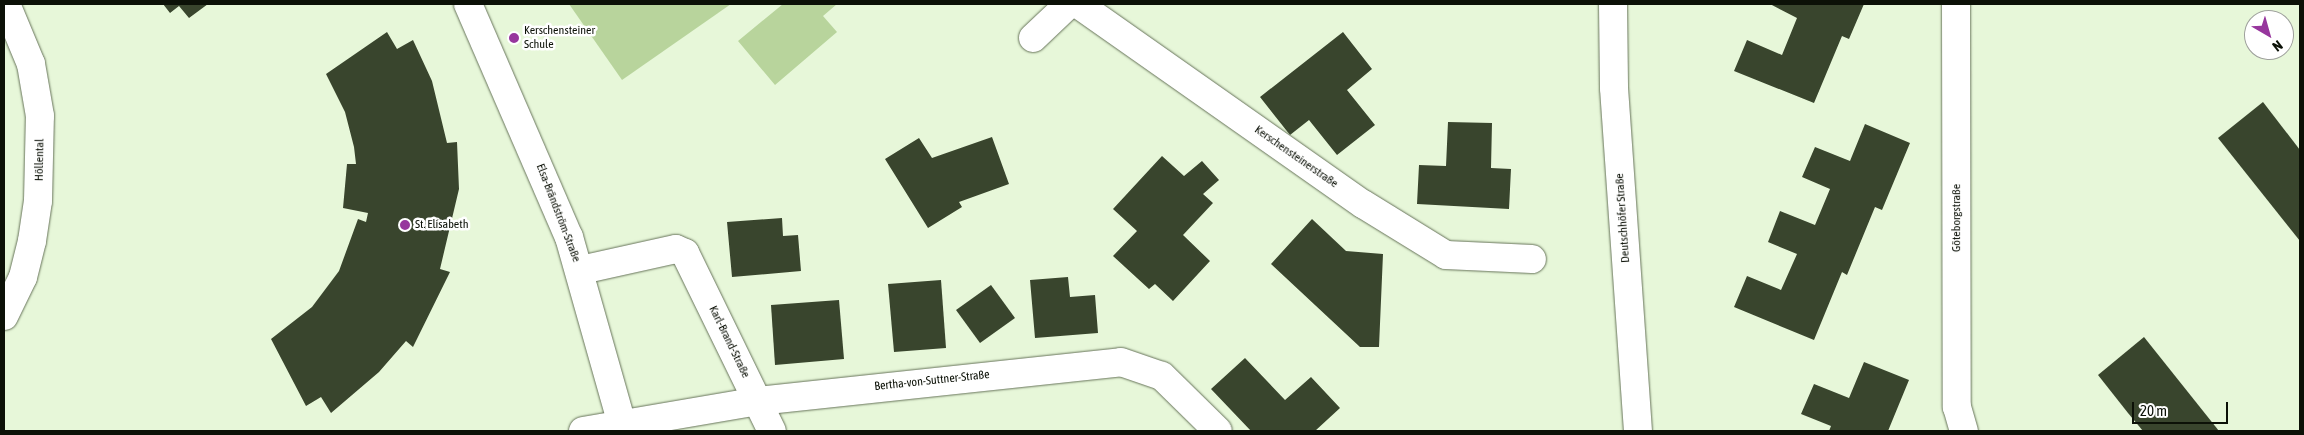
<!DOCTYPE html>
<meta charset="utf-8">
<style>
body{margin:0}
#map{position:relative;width:2304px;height:435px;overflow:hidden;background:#e7f7d9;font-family:"Asap Condensed",sans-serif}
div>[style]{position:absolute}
.green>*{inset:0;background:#b8d49c}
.building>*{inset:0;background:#39452d}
.roads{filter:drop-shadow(0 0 1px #67745a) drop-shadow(0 0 1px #67745a)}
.minor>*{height:28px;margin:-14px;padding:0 14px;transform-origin:14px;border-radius:14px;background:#fff}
.major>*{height:28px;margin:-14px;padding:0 14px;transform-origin:14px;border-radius:14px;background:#fff}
.dots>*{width:14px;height:14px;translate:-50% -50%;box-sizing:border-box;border:2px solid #fff;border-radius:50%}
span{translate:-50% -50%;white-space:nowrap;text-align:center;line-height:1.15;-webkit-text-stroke:5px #fff;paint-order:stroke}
.poi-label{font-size:12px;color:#0c1107}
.left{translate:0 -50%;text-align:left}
.street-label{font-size:12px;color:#0c1107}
.frame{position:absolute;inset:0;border:5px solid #0c1107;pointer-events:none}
.north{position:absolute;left:2244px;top:10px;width:50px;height:50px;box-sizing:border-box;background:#fff;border:1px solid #9ea09c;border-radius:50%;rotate:142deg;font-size:14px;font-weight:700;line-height:20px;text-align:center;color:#0c1107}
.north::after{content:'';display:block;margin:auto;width:18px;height:22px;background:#97369d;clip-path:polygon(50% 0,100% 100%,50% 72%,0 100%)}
.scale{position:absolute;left:2132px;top:402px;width:96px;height:22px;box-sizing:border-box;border:2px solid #0c1107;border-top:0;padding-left:6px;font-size:15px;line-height:18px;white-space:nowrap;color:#0c1107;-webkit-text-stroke:4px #fff;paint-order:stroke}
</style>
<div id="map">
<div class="green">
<div style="clip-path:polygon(569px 4px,731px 4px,622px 80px)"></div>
<div style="clip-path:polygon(783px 4px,837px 4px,823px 16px,837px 32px,775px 85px,738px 41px)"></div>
</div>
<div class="building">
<div style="clip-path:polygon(163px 4px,208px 4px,189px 18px,179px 6px,170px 13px)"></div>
<div style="clip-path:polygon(1770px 4px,1864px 4px,1849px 39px,1842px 36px,1814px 103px,1734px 71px,1747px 40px,1782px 55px,1797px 18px)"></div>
<div style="clip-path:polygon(387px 32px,397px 49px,413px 40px,432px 81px,447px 143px,457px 142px,459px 189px,440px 269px,450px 272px,413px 347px,406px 341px,379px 372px,331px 413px,321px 397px,306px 406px,271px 339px,312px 307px,339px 271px,358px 219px,366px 222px,368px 213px,343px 208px,347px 164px,356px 164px,354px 147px,345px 112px,326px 74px)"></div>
<div style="clip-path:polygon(1343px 32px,1372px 69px,1347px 90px,1375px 125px,1337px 155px,1309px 120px,1290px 135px,1260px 97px)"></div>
<div style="clip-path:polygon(2263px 102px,2300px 150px,2300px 241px,2218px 138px)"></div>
<div style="clip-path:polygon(1448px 122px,1492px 123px,1491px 168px,1511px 169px,1509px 209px,1417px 204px,1419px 165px,1446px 166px)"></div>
<div style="clip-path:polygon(1865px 124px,1910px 143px,1882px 210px,1875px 207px,1847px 275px,1842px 272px,1814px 340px,1734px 307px,1747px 276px,1781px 290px,1797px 254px,1768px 242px,1780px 211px,1815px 225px,1830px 189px,1802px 177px,1815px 147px,1850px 161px)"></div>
<div style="clip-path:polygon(992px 137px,1009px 184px,959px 202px,962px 207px,928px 228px,885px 159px,919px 138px,932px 158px)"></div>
<div style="clip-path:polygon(1162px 156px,1184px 176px,1202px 161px,1219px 180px,1203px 194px,1213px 203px,1183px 235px,1210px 261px,1173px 301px,1155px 284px,1149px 289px,1113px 256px,1137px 231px,1113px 209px)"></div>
<div style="clip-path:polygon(782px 218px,783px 236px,798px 235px,801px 271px,732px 277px,727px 222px)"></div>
<div style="clip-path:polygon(1312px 219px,1346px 251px,1383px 254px,1379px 347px,1360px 347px,1271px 264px)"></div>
<div style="clip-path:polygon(1068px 277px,1070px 297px,1095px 295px,1098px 333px,1035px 338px,1030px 280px)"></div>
<div style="clip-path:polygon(941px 280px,946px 348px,894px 352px,888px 284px)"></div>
<div style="clip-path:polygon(991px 285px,1015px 318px,980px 343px,956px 310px)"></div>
<div style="clip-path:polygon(839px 300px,844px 359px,775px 365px,771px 305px)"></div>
<div style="clip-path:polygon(2144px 337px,2219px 431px,2143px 431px,2128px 413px,2098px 375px)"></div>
<div style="clip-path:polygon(1245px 358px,1285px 400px,1311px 377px,1340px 408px,1315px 431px,1251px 431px,1211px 389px)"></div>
<div style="clip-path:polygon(1864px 362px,1909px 380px,1888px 431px,1829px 431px,1831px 426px,1801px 414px,1814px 384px,1849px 398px)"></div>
</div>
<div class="roads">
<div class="minor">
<div style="left:468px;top:4px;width:254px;rotate:66.6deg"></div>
<div style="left:569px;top:237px;width:202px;rotate:74.2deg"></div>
<div style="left:1078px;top:4px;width:348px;rotate:35.1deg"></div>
<div style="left:1363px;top:204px;width:97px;rotate:31.6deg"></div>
<div style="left:1446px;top:255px;width:86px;rotate:2.7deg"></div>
<div style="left:1956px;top:4px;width:403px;rotate:89.9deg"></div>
<div style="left:1957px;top:407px;width:25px;rotate:74deg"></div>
<div style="left:1033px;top:38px;width:50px;rotate:-43.4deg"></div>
<div style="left:581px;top:270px;width:97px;rotate:-12.5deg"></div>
<div style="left:676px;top:249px;width:10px;rotate:24deg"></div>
<div style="left:685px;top:253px;width:198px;rotate:64deg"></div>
<div style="left:4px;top:316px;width:43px;rotate:-64deg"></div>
<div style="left:23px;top:277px;width:37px;rotate:-76deg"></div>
<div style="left:32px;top:241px;width:40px;rotate:-81.5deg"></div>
<div style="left:38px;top:201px;width:85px;rotate:-88.7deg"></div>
<div style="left:40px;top:116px;width:53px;rotate:-99.8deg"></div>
<div style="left:31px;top:64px;width:65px;rotate:-112.6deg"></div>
<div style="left:583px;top:431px;width:178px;rotate:-9.7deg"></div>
<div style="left:758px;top:401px;width:365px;rotate:-6.1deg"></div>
<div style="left:1121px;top:362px;width:43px;rotate:18.9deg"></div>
<div style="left:1162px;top:376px;width:78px;rotate:44.5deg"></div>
</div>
<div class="major">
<div style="left:1613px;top:4px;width:84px;rotate:89.3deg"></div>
<div style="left:1614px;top:88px;width:344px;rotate:86deg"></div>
</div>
</div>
<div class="dots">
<div style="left:514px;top:38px;background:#97369d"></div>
<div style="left:405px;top:225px;background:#97369d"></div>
</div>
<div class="poi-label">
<span class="left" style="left:524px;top:38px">Kerschensteiner<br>Schule</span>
<span class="left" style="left:415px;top:225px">St. Elisabeth</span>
</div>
<div class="street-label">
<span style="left:1296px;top:157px;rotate:35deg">Kerschensteinerstraße</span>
<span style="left:40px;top:160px;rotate:-89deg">Höllental</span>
<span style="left:558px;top:213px;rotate:69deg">Elsa-Brändström-Straße</span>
<span style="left:1623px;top:218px;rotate:-94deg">Deutschhöfer Straße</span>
<span style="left:1957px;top:218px;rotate:-90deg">Göteborgstraße</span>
<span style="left:729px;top:342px;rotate:64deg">Karl-Brand-Straße</span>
<span style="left:932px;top:381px;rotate:-6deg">Bertha-von-Suttner-Straße</span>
</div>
<div class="frame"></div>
<div class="north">N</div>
<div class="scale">20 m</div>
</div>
